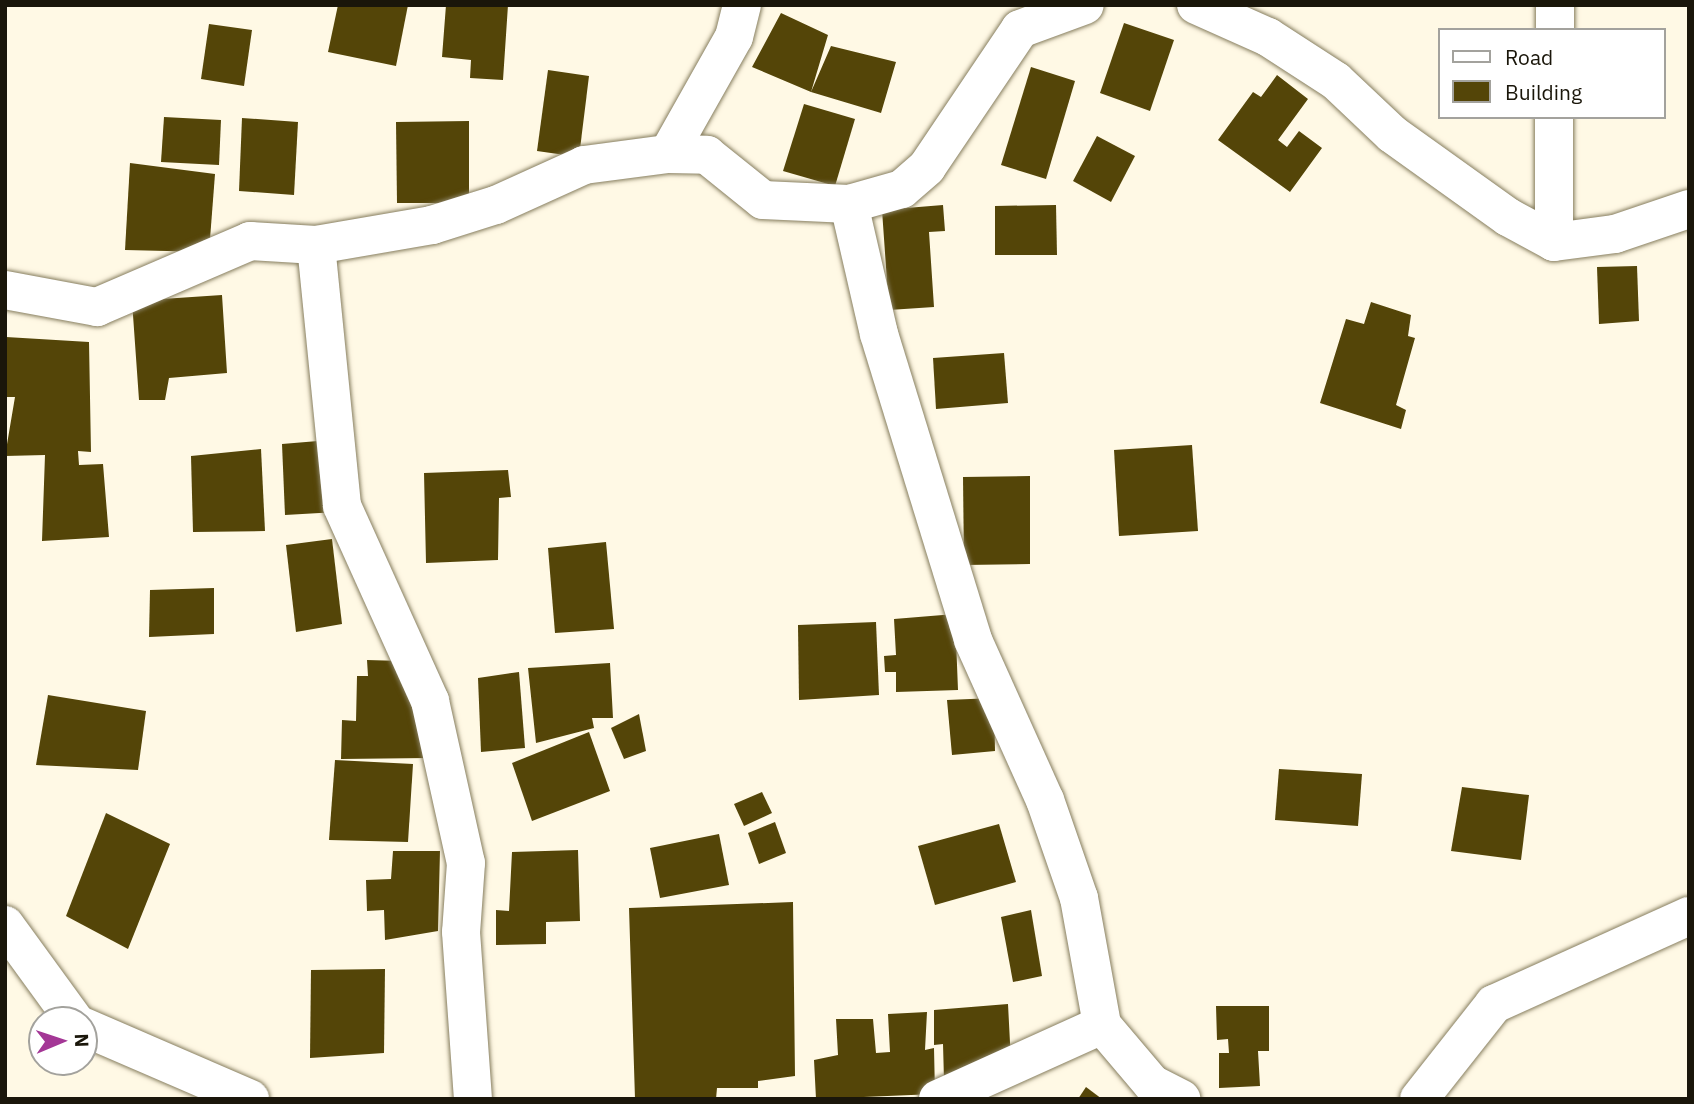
<!DOCTYPE html>
<style>
body{margin:0}
#map{position:relative;width:1694px;height:1104px;overflow:hidden;background:#fff9e5;font-family:"IBM Plex Sans",sans-serif}
div>[style]{position:absolute}
.building>*{inset:0;background:#544508}
.roads{filter:drop-shadow(0 0 2px #877e5f) drop-shadow(0 0 2px #877e5f)}
.minor>*{height:38px;margin:-19px;padding:0 19px;transform-origin:19px;border-radius:19px;background:#fff}
span{translate:-50% -50%;white-space:nowrap;text-align:center;line-height:1.15;-webkit-text-stroke:7px #fff;paint-order:stroke}
.frame{position:absolute;inset:0;border:7px solid #1a160a;pointer-events:none}
.legend{position:absolute;left:1438px;top:28px;width:228px;height:91px;box-sizing:border-box;background:#fff;border:2px solid #a3a29d;margin:0;padding:9px 12px;list-style:none;font-size:21px;color:#1a160a}
.legend li{display:flex;align-items:center;gap:14px;height:35px}
.legend b{width:35px;border:2px solid #a3a29d}
.north{position:absolute;left:28px;top:1006px;width:70px;height:70px;box-sizing:border-box;background:#fff;border:2px solid #a3a29d;border-radius:50%;rotate:88deg;font-size:19px;font-weight:700;line-height:28px;text-align:center;color:#1a160a}
.north::after{content:'';display:block;margin:auto;width:24px;height:32px;background:#a43796;clip-path:polygon(50% 0,100% 100%,50% 72%,0 100%)}
</style>
<div id="map">
<div class="building">
<div style="clip-path:polygon(338px 5px,408px 5px,396px 66px,328px 52px)"></div>
<div style="clip-path:polygon(446px 5px,508px 5px,503px 80px,470px 78px,471px 60px,442px 57px)"></div>
<div style="clip-path:polygon(781px 13px,828px 35px,811px 92px,831px 46px,896px 62px,881px 113px,811px 92px,752px 67px)"></div>
<div style="clip-path:polygon(1124px 23px,1174px 40px,1150px 111px,1100px 93px)"></div>
<div style="clip-path:polygon(209px 24px,252px 30px,244px 86px,201px 79px)"></div>
<div style="clip-path:polygon(1031px 67px,1075px 81px,1046px 179px,1001px 165px)"></div>
<div style="clip-path:polygon(548px 70px,589px 76px,579px 157px,537px 151px)"></div>
<div style="clip-path:polygon(1277px 75px,1308px 99px,1278px 140px,1287px 147px,1299px 131px,1322px 148px,1290px 192px,1218px 140px,1253px 92px,1261px 97px)"></div>
<div style="clip-path:polygon(804px 104px,855px 119px,835px 186px,783px 171px)"></div>
<div style="clip-path:polygon(164px 117px,221px 120px,219px 165px,161px 162px)"></div>
<div style="clip-path:polygon(242px 118px,298px 122px,294px 195px,239px 191px)"></div>
<div style="clip-path:polygon(469px 121px,469px 203px,397px 203px,396px 122px)"></div>
<div style="clip-path:polygon(1097px 136px,1135px 156px,1111px 202px,1073px 181px)"></div>
<div style="clip-path:polygon(130px 163px,215px 174px,209px 252px,125px 250px)"></div>
<div style="clip-path:polygon(943px 205px,945px 231px,929px 232px,934px 307px,889px 310px,882px 210px)"></div>
<div style="clip-path:polygon(1056px 205px,1057px 255px,995px 255px,995px 206px)"></div>
<div style="clip-path:polygon(1637px 266px,1639px 321px,1599px 324px,1597px 267px)"></div>
<div style="clip-path:polygon(222px 295px,227px 373px,169px 378px,165px 400px,139px 400px,132px 301px)"></div>
<div style="clip-path:polygon(1371px 302px,1411px 315px,1408px 336px,1415px 338px,1396px 405px,1406px 410px,1401px 429px,1320px 403px,1346px 319px,1364px 324px)"></div>
<div style="clip-path:polygon(6px 337px,89px 342px,91px 452px,78px 451px,79px 465px,103px 464px,109px 537px,42px 541px,45px 455px,5px 456px,15px 397px,5px 397px)"></div>
<div style="clip-path:polygon(1004px 353px,1008px 403px,936px 409px,933px 358px)"></div>
<div style="clip-path:polygon(330px 440px,337px 512px,285px 515px,282px 444px)"></div>
<div style="clip-path:polygon(1192px 445px,1198px 531px,1119px 536px,1114px 450px)"></div>
<div style="clip-path:polygon(261px 449px,265px 531px,193px 532px,191px 456px)"></div>
<div style="clip-path:polygon(508px 470px,511px 497px,499px 498px,498px 560px,426px 563px,424px 473px)"></div>
<div style="clip-path:polygon(1030px 476px,1030px 564px,964px 565px,963px 477px)"></div>
<div style="clip-path:polygon(332px 539px,342px 624px,296px 632px,286px 545px)"></div>
<div style="clip-path:polygon(606px 542px,614px 629px,555px 633px,548px 548px)"></div>
<div style="clip-path:polygon(214px 588px,214px 634px,149px 637px,150px 590px)"></div>
<div style="clip-path:polygon(955px 614px,958px 690px,896px 692px,896px 672px,885px 672px,884px 656px,896px 655px,894px 619px)"></div>
<div style="clip-path:polygon(876px 622px,879px 695px,799px 700px,798px 625px)"></div>
<div style="clip-path:polygon(367px 660px,402px 661px,413px 678px,427px 758px,341px 759px,342px 720px,356px 721px,357px 676px,368px 676px)"></div>
<div style="clip-path:polygon(610px 663px,613px 718px,592px 718px,594px 728px,536px 743px,528px 668px)"></div>
<div style="clip-path:polygon(519px 672px,525px 748px,481px 752px,478px 678px)"></div>
<div style="clip-path:polygon(48px 695px,146px 711px,138px 770px,36px 765px)"></div>
<div style="clip-path:polygon(994px 698px,995px 751px,952px 755px,947px 700px)"></div>
<div style="clip-path:polygon(639px 714px,646px 751px,624px 759px,611px 728px)"></div>
<div style="clip-path:polygon(589px 732px,610px 791px,532px 821px,512px 763px)"></div>
<div style="clip-path:polygon(335px 760px,413px 764px,408px 842px,329px 840px)"></div>
<div style="clip-path:polygon(1279px 769px,1362px 774px,1358px 826px,1275px 820px)"></div>
<div style="clip-path:polygon(1462px 787px,1529px 795px,1521px 860px,1451px 851px)"></div>
<div style="clip-path:polygon(762px 792px,772px 813px,744px 826px,734px 804px)"></div>
<div style="clip-path:polygon(106px 813px,170px 844px,128px 949px,66px 916px)"></div>
<div style="clip-path:polygon(775px 822px,786px 853px,759px 864px,748px 833px)"></div>
<div style="clip-path:polygon(999px 824px,1016px 882px,935px 905px,918px 846px)"></div>
<div style="clip-path:polygon(719px 834px,729px 885px,660px 898px,650px 848px)"></div>
<div style="clip-path:polygon(578px 850px,580px 921px,546px 922px,546px 944px,496px 945px,496px 910px,509px 911px,512px 852px)"></div>
<div style="clip-path:polygon(393px 851px,440px 851px,438px 931px,385px 940px,384px 910px,367px 911px,366px 880px,391px 879px)"></div>
<div style="clip-path:polygon(793px 902px,795px 1076px,758px 1081px,758px 1088px,717px 1088px,716px 1099px,635px 1099px,629px 908px)"></div>
<div style="clip-path:polygon(1031px 910px,1042px 976px,1013px 982px,1001px 917px)"></div>
<div style="clip-path:polygon(385px 969px,384px 1053px,310px 1058px,311px 970px)"></div>
<div style="clip-path:polygon(1008px 1004px,1011px 1062px,944px 1080px,943px 1044px,934px 1045px,934px 1010px)"></div>
<div style="clip-path:polygon(1216px 1006px,1269px 1006px,1269px 1051px,1258px 1051px,1260px 1086px,1219px 1088px,1219px 1053px,1229px 1053px,1228px 1039px,1217px 1040px)"></div>
<div style="clip-path:polygon(927px 1012px,925px 1050px,934px 1048px,935px 1094px,816px 1099px,814px 1060px,838px 1055px,836px 1019px,873px 1019px,876px 1053px,890px 1052px,888px 1014px)"></div>
<div style="clip-path:polygon(1086px 1087px,1102px 1099px,1078px 1099px)"></div>
</div>
<div class="roads">
<div class="minor">
<div style="left:1196px;top:5px;width:79px;rotate:24deg"></div>
<div style="left:1268px;top:37px;width:81px;rotate:32.9deg"></div>
<div style="left:1336px;top:81px;width:77px;rotate:43.4deg"></div>
<div style="left:1392px;top:134px;width:143px;rotate:35.6deg"></div>
<div style="left:1508px;top:217px;width:52px;rotate:28.5deg"></div>
<div style="left:1554px;top:242px;width:62px;rotate:-7.5deg"></div>
<div style="left:1615px;top:234px;width:78px;rotate:-18.7deg"></div>
<div style="left:1555px;top:30px;width:25px;rotate:-90deg"></div>
<div style="left:668px;top:154px;width:134px;rotate:-60.6deg"></div>
<div style="left:734px;top:37px;width:33px;rotate:-76deg"></div>
<div style="left:849px;top:204px;width:133px;rotate:77deg"></div>
<div style="left:879px;top:334px;width:320px;rotate:72.9deg"></div>
<div style="left:973px;top:640px;width:175px;rotate:65.8deg"></div>
<div style="left:1045px;top:800px;width:104px;rotate:70.9deg"></div>
<div style="left:1079px;top:898px;width:129px;rotate:79.7deg"></div>
<div style="left:1102px;top:1025px;width:77px;rotate:49.7deg"></div>
<div style="left:1152px;top:1084px;width:33px;rotate:27deg"></div>
<div style="left:1554px;top:242px;width:125px;rotate:-90deg"></div>
<div style="left:316px;top:245px;width:262px;rotate:84.3deg"></div>
<div style="left:342px;top:506px;width:214px;rotate:65.7deg"></div>
<div style="left:430px;top:701px;width:166px;rotate:77.5deg"></div>
<div style="left:466px;top:863px;width:69px;rotate:94.1deg"></div>
<div style="left:461px;top:932px;width:167px;rotate:85.9deg"></div>
<div style="left:5px;top:290px;width:94px;rotate:10.5deg"></div>
<div style="left:97px;top:307px;width:167px;rotate:-23.3deg"></div>
<div style="left:250px;top:241px;width:66px;rotate:3.5deg"></div>
<div style="left:316px;top:245px;width:118px;rotate:-9.8deg"></div>
<div style="left:432px;top:225px;width:67px;rotate:-17.4deg"></div>
<div style="left:496px;top:205px;width:97px;rotate:-24.4deg"></div>
<div style="left:584px;top:165px;width:85px;rotate:-7.5deg"></div>
<div style="left:668px;top:154px;width:39px;rotate:1deg"></div>
<div style="left:707px;top:155px;width:72px;rotate:38.8deg"></div>
<div style="left:763px;top:200px;width:86px;rotate:2.7deg"></div>
<div style="left:849px;top:204px;width:55px;rotate:-15.8deg"></div>
<div style="left:902px;top:189px;width:33px;rotate:-41deg"></div>
<div style="left:927px;top:167px;width:166px;rotate:-56deg"></div>
<div style="left:1020px;top:29px;width:69px;rotate:-20.3deg"></div>
<div style="left:5px;top:925px;width:117px;rotate:54deg"></div>
<div style="left:84px;top:1027px;width:181px;rotate:23.4deg"></div>
<div style="left:938px;top:1099px;width:180px;rotate:-24.3deg"></div>
<div style="left:1419px;top:1099px;width:121px;rotate:-51.7deg"></div>
<div style="left:1494px;top:1004px;width:214px;rotate:-24.3deg"></div>
</div>
</div>
<div class="frame"></div>
<ul class="legend">
<li><b style="height:9px;background:#fff"></b>Road</li>
<li><b style="height:19px;background:#544508"></b>Building</li>
</ul>
<div class="north">N</div>
</div>
